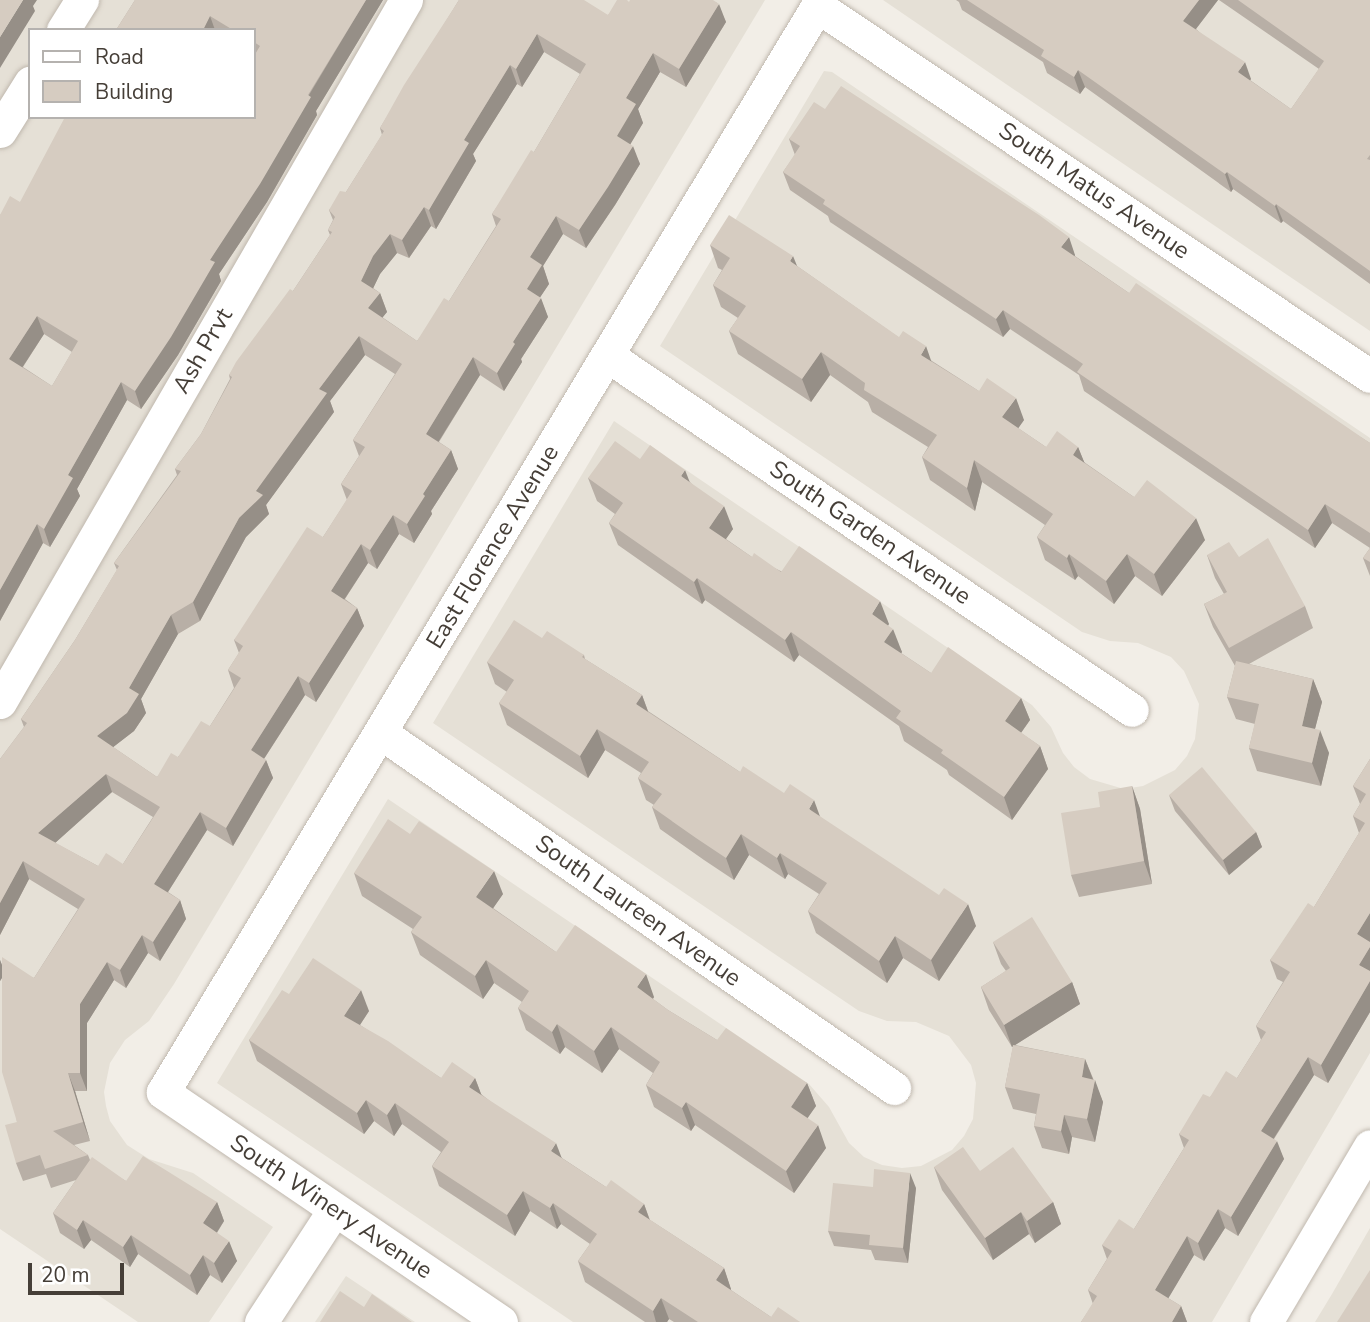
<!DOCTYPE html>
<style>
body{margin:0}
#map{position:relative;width:1370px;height:1322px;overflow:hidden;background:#f2eee7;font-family:"Nunito Sans",sans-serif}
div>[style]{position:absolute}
.residential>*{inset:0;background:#e5e0d6}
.roads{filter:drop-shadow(0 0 2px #c0b8ae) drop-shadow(0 0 2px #c0b8ae)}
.minor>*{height:33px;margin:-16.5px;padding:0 16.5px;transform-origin:16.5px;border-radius:16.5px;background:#fff}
.wall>*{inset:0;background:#b8afa6}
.shaded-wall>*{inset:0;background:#968f87}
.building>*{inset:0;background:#d6ccc1}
span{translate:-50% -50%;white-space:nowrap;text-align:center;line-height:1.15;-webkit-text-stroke:7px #fff;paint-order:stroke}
.street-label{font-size:24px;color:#453e37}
.legend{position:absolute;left:28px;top:28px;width:228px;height:91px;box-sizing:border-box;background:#fff;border:2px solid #b5b2af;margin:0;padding:9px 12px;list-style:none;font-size:21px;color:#453e37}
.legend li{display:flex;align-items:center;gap:14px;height:35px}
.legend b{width:35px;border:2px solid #b5b2af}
.scale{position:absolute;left:28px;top:1263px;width:96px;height:32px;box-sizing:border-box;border:4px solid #453e37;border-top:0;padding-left:9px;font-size:21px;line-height:24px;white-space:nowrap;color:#453e37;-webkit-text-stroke:5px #fff;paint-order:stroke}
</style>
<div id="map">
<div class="residential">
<div style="clip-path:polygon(evenodd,0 0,765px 0,174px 984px,149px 1021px,125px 1040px,110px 1063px,104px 1092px,106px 1106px,110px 1121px,127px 1145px,149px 1159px,193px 1173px,273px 1227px,209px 1322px,138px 1322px,0 1229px,0 0,30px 30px,254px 30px,254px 117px,30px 117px,30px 30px)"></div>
<div style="clip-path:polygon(883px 0,1370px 0,1370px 331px,1072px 129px)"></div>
<div style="clip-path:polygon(824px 71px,832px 72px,1370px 438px,1370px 1053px,1212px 1322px,573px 1322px,217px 1083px,388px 799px,809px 1084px,829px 1107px,849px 1143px,864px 1157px,882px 1165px,902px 1168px,921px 1166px,952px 1150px,964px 1136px,973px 1119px,976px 1083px,971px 1065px,949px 1036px,916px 1022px,887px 1021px,859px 1011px,433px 723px,614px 421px,1032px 705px,1051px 727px,1063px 753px,1074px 767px,1090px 779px,1124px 789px,1143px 786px,1175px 770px,1187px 756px,1195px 739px,1199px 704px,1184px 671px,1171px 657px,1138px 643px,1110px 641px,1082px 632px,660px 346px)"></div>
<div style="clip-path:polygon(1370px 1228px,1370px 1322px,1315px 1322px,1332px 1294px)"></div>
<div style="clip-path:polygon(346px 1276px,415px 1322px,315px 1322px)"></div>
</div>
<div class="roads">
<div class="minor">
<div style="left:817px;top:6px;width:665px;rotate:33.79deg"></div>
<div style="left:63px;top:30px;width:36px;rotate:-58deg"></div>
<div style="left:0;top:131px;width:57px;rotate:-58deg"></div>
<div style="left:608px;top:356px;width:632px;rotate:34.04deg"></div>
<div style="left:0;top:702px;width:811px;rotate:-59.96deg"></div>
<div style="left:381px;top:733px;width:624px;rotate:34.68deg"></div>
<div style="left:261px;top:1322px;width:134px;rotate:-56.9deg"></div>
<div style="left:501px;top:1322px;width:409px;rotate:-145.8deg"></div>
<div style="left:163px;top:1092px;width:1275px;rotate:-58.93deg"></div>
<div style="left:1266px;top:1322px;width:204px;rotate:-59.4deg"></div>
</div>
</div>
<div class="wall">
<div style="clip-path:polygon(evenodd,135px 0,383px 0,316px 111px,317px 115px,267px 202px,219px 274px,221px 281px,178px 355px,141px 409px,127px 400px,77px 489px,80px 496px,50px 547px,43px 543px,0 621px,0 215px,20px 202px,254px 117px,254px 30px,116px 30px,135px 0,44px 334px,72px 352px,52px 386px,23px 367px,44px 334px)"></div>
<div style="clip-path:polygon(evenodd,459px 0,608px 15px,629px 2px,716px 2px,726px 22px,686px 87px,660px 72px,638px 109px,643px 123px,630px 144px,640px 164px,615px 205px,586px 248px,563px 234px,543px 266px,549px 284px,540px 297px,548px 317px,521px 359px,522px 362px,504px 391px,480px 375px,439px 442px,451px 450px,458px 469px,431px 511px,432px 514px,414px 543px,399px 534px,377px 569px,368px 563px,345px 599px,357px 608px,364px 626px,316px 702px,305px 695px,264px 759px,266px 760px,273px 778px,233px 846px,207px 830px,168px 892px,180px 900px,186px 919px,160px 961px,148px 953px,126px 988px,114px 980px,87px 1023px,87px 1091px,75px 1091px,90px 1141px,74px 1145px,88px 1155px,90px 1160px,126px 1181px,217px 1202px,224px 1221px,217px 1233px,237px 1261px,222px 1283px,210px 1275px,197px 1295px,138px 1254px,130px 1267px,91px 1240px,84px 1249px,60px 1233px,53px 1213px,76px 1180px,51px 1188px,46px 1174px,23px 1181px,16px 1163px,17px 1122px,2px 978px,0 981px,0 960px,2px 965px,34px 978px,78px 909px,29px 879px,0 935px,0 759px,24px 727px,21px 719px,75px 640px,117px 570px,114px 563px,177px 475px,175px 469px,201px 434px,230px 379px,229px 375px,293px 291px,330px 235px,328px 230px,333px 220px,329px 210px,346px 192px,382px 135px,380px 128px,459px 0,544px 52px,580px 74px,534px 152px,492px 214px,496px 226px,449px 301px,417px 341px,382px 317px,387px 312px,380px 293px,373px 288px,380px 274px,397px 253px,409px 258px,431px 226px,436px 229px,476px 161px,473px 154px,517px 84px,522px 87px,544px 52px,459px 0,365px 355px,395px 374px,353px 440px,359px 456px,341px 484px,347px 500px,323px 537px,234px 640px,239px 653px,228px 670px,234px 688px,210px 726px,157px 777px,113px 747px,134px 731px,146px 713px,141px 699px,178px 634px,200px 621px,246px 537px,269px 514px,266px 505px,334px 412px,330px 401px,365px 355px,459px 0,112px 792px,153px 817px,123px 864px,98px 866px,55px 843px,112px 792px)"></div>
<div style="clip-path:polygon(956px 0,1218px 0,1196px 29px,1251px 79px,1250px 80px,1291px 109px,1319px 69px,1219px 0,1370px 0,1370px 284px,1283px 221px,1281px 223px,1233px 189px,1231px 192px,1085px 87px,1080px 94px,1047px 73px,1043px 62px,962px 10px,959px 2px)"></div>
<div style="clip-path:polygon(825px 109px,1075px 255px,1075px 256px,1129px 293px,1370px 443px,1370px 548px,1332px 523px,1315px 548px,1084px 391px,1079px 375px,1010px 329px,1003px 337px,830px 222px,828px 216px,790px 190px,783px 172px,795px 155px,789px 139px)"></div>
<div style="clip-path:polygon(710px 245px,797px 266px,932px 361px,1024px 420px,1018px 428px,1046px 447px,1078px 447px,1084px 462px,1134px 497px,1205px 540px,1162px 596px,1135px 576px,1114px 604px,1078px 576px,1075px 580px,1045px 560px,1037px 537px,1045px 525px,982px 482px,975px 511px,930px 480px,922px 457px,928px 447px,872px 412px,868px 402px,830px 375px,811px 402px,738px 354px,729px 331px,738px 318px,721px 307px,713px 285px,722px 270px,718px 268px)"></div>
<div style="clip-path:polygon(640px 459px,690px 482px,733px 529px,726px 539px,752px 557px,889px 624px,888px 625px,902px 652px,901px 653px,931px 673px,1021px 698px,1030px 720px,1021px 733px,1040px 746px,1048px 769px,1012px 820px,949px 775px,947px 770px,904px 741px,899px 726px,799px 655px,794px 662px,705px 600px,702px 604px,618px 545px,609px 523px,615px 514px,597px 501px,588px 478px)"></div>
<div style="clip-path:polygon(1370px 548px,1370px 576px,1363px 558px)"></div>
<div style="clip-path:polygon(1207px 555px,1239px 557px,1305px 606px,1313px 628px,1249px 664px,1313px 679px,1322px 702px,1315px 729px,1329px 753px,1321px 786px,1257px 771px,1249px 748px,1255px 724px,1236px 719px,1227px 697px,1235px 666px,1213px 627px,1204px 604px,1224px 594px,1215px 578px)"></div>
<div style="clip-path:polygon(542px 638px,584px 655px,585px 659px,642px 695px,648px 711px,740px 772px,820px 817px,976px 926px,939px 981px,903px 958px,887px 983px,816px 933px,808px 911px,819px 894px,788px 874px,785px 879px,749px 855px,734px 880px,704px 860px,660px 829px,652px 807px,654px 805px,646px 800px,638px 778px,641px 773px,605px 750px,588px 778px,507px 725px,499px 703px,507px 692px,495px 684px,487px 662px)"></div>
<div style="clip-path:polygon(1370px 759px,1370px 1012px,1328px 1083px,1314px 1075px,1274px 1139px,1284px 1159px,1238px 1236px,1225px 1228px,1204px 1261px,1194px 1255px,1168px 1298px,1181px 1306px,1187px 1322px,1081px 1322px,1093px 1304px,1088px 1290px,1107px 1259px,1102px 1245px,1134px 1229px,1184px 1148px,1179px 1134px,1210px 1097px,1237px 1078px,1261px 1040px,1256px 1026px,1283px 982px,1277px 979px,1270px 960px,1314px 907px,1359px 833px,1353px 816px,1360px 804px,1353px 786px)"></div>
<div style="clip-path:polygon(1132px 786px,1140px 809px,1152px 884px,1079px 897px,1071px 875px,1100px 807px)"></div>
<div style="clip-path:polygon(1169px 795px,1256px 832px,1262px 847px,1229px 875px,1175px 811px)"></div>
<div style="clip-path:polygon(354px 873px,503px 894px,493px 908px,556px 952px,654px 997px,653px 999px,668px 1010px,717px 1040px,807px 1083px,816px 1106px,807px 1118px,826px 1148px,794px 1193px,695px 1125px,691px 1131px,654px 1107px,646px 1085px,653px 1073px,619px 1049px,602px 1073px,565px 1047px,560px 1054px,526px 1030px,518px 1008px,522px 1002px,494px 983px,483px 999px,420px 955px,411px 932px,413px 929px,362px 896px)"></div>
<div style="clip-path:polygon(993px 942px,1072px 982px,1080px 1004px,1015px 1045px,1085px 1059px,1103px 1102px,1095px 1142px,1072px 1137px,1069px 1154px,1042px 1148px,1034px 1126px,1036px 1114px,1013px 1109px,1005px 1087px,1013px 1047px,1012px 1047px,989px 1010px,981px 987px,1006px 971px,1001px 964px)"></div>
<div style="clip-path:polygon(289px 994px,369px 1011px,360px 1025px,441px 1078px,475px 1078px,481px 1094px,562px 1158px,606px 1187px,644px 1204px,650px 1220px,724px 1268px,731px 1290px,771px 1317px,800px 1322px,674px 1322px,669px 1319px,667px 1322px,645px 1322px,585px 1282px,578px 1261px,590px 1244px,561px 1224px,557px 1229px,530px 1211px,515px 1236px,439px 1186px,432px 1166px,441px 1152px,402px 1124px,394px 1136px,374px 1121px,364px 1134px,257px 1061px,249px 1040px)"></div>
<div style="clip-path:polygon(934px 1167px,980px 1171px,1053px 1202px,1061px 1224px,1035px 1243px,1029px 1234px,993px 1260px,942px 1190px)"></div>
<div style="clip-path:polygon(916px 1188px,908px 1263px,875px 1260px,871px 1250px,834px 1246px,828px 1231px)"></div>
</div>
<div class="shaded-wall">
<div style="clip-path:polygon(23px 0,37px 0,33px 6px,35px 11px,0 68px,0 37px)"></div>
<div style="clip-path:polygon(366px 0,383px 0,316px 111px,317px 115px,267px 202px,219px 274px,221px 281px,178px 355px,141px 409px,135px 391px,210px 260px)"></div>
<div style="clip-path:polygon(1199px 0,1218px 0,1189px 38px,1183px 21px)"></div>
<div style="clip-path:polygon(719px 4px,726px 22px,686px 87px,679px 69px)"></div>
<div style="clip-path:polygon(210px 16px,215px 30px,203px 30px)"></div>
<div style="clip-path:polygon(537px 34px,544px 52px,522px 87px,516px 69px)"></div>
<div style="clip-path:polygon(653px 53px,660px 72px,638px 109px,643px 123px,624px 155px,617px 136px,626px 98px)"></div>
<div style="clip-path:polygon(1245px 62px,1251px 79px,1244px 89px,1238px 72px)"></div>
<div style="clip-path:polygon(510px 65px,517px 84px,473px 154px,476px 161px,436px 229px,429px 210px,464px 140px)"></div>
<div style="clip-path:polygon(1078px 70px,1085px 87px,1080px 94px,1074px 77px)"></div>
<div style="clip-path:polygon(633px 146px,640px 164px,615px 205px,586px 248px,579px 230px)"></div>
<div style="clip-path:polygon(1227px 172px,1233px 189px,1231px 192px,1225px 174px)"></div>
<div style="clip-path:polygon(1276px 204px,1283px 221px,1281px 223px,1275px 206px)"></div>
<div style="clip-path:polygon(424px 207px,431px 226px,409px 258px,402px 240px)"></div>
<div style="clip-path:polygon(556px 216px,563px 234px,543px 266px,549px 284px,533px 308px,527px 289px,530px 257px)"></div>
<div style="clip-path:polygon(390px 234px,397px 253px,380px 274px,368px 299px,361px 281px,373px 256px)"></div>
<div style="clip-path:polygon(1069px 237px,1075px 255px,1068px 266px,1061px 247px)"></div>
<div style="clip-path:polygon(793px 256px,802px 278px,790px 261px)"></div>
<div style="clip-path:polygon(380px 293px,387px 312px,375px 327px,368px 308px)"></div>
<div style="clip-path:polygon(541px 298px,548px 317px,521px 359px,522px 362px,504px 391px,497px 373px,513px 342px)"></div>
<div style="clip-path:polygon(1003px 310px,1010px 329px,1003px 337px,996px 319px)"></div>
<div style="clip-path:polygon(37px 316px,44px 334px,16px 377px,9px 359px)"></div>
<div style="clip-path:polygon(359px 336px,365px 355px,330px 401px,334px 412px,266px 505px,269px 514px,246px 537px,200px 621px,193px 602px,239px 518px,319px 389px)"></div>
<div style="clip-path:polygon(926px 346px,934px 369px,921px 355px)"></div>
<div style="clip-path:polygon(821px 352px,830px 375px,811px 402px,802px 379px)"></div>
<div style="clip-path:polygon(473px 357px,480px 375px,432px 452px,426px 434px)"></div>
<div style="clip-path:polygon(121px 382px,127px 400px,77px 489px,80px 496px,50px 547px,44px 529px,68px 475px)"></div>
<div style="clip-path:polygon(1016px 398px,1024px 420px,1010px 440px,1002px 417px)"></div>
<div style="clip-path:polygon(1078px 447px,1087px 469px,1073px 455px)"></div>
<div style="clip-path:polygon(451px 450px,458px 469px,431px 511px,432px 514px,414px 543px,407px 524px,423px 494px)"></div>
<div style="clip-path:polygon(974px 460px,982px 482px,975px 511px,967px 488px)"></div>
<div style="clip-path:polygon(685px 470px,694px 493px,681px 476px)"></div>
<div style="clip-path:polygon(1325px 504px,1332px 523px,1315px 548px,1308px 530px)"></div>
<div style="clip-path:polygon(724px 506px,733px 529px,718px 550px,709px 528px)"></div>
<div style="clip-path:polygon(393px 515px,399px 534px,377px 569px,370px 550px)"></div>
<div style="clip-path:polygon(1196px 518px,1205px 540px,1162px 596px,1154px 574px)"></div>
<div style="clip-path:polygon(37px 524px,43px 543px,0 621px,0 590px)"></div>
<div style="clip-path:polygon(361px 544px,368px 563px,338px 609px,331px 591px)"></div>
<div style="clip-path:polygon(1069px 554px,1078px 576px,1075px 580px,1067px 558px)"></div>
<div style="clip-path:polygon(1127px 554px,1135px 576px,1114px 604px,1106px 581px)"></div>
<div style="clip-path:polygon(697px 578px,705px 600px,702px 604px,694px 582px)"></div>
<div style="clip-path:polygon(880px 601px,889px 624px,880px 637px,872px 614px)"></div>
<div style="clip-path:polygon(357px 608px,364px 626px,316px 702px,309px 683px)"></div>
<div style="clip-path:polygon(171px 615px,178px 634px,141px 699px,146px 713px,134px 731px,103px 755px,97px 736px,129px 688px)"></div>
<div style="clip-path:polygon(893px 629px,902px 652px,893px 665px,884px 642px)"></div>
<div style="clip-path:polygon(791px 632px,799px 655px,794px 662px,785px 640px)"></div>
<div style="clip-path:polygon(298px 676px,305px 695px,258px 768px,251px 750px)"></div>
<div style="clip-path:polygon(1313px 679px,1322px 702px,1310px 748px,1302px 726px)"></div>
<div style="clip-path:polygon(642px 695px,650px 717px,636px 704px)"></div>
<div style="clip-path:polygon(1021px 698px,1030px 720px,1013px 744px,1005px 721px)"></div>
<div style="clip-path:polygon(597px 729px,605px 750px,588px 778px,580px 756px)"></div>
<div style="clip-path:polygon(1320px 730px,1329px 753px,1321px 786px,1312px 763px)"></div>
<div style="clip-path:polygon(1040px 746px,1048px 769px,1012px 820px,1004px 797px)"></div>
<div style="clip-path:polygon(266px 760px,273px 778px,233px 846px,226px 828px)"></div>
<div style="clip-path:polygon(106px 774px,112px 792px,45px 852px,38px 833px)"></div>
<div style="clip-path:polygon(1132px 786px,1140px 809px,1152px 884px,1144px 861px)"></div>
<div style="clip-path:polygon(814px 800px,822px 822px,809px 809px)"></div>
<div style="clip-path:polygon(200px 812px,207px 830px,161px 903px,154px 884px)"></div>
<div style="clip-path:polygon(1256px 832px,1262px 847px,1229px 875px,1223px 860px)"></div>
<div style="clip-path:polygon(741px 834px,749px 855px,734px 880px,726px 858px)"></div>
<div style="clip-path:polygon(780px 853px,788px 874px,785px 879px,777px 858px)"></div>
<div style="clip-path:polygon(23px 861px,29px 879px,0 935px,0 903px)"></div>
<div style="clip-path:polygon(494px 871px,503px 894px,485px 920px,476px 897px)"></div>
<div style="clip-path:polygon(180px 900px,186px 919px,160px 961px,153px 942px)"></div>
<div style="clip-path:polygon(968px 904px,976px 926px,939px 981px,931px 960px)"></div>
<div style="clip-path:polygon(1370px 913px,1370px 943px,1357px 934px)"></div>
<div style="clip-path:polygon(142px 935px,148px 953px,126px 988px,120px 970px)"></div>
<div style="clip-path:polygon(895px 936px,903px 958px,887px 983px,879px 961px)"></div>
<div style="clip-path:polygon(1370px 947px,1370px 977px,1359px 965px)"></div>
<div style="clip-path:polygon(0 960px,5px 973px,0 981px)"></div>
<div style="clip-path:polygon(486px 960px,494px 983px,483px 999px,475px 976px)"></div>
<div style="clip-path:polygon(107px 962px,114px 980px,87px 1023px,87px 1091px,80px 1073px,80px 1004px)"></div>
<div style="clip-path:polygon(646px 974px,654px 997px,645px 1010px,637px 987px)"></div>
<div style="clip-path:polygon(1370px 981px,1370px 1012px,1328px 1083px,1321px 1065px)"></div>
<div style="clip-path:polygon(1072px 982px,1080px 1004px,1012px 1047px,1004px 1025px)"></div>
<div style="clip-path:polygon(361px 990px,369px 1011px,352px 1037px,344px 1016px)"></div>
<div style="clip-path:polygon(557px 1024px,565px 1047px,560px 1054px,552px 1032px)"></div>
<div style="clip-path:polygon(611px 1027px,619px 1049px,602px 1073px,594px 1051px)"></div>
<div style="clip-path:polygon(1308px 1057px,1314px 1075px,1267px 1149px,1261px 1131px)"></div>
<div style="clip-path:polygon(1085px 1059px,1094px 1082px,1082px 1077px)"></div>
<div style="clip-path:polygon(68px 1073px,75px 1091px,90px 1141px,83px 1122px)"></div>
<div style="clip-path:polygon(475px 1078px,483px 1099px,469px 1087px)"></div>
<div style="clip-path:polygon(1095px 1080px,1103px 1102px,1095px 1142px,1087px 1119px)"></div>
<div style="clip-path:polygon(807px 1083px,816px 1106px,800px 1129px,791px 1107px)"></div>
<div style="clip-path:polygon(366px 1100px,374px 1121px,364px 1134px,357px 1113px)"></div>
<div style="clip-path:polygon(686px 1102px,695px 1125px,691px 1131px,682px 1108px)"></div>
<div style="clip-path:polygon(395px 1103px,402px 1124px,394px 1136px,387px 1115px)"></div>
<div style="clip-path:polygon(1064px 1115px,1072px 1137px,1069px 1154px,1061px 1131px)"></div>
<div style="clip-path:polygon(818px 1125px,826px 1148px,794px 1193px,786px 1171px)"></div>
<div style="clip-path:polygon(1277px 1141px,1284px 1159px,1238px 1236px,1231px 1217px)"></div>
<div style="clip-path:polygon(556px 1143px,564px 1164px,551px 1151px)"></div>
<div style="clip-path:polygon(910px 1173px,916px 1188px,908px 1263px,903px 1248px)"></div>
<div style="clip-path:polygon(523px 1191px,530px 1211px,515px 1236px,507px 1215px)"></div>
<div style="clip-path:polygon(217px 1202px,224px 1221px,210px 1243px,203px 1223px)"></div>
<div style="clip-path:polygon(1053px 1202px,1061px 1224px,1035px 1243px,1027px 1221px)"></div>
<div style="clip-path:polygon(553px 1203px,561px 1224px,557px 1229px,550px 1208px)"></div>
<div style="clip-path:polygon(644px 1204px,651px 1224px,638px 1212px)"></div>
<div style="clip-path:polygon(1218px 1209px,1225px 1228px,1204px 1261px,1198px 1243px)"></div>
<div style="clip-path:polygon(1021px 1212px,1029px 1234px,993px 1260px,985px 1238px)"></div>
<div style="clip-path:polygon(83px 1220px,91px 1240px,84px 1249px,77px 1230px)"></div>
<div style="clip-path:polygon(131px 1235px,138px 1254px,130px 1267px,123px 1247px)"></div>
<div style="clip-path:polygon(1187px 1236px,1194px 1255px,1162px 1309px,1155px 1290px)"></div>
<div style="clip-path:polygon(229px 1241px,237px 1261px,222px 1283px,214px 1263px)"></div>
<div style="clip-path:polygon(203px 1255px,210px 1275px,197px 1295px,190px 1275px)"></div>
<div style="clip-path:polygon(724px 1268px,731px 1289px,724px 1300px,716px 1280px)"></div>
<div style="clip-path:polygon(661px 1298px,669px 1319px,667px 1322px,656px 1322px,653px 1311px)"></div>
<div style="clip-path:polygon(1181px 1306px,1187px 1322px,1172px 1322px)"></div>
</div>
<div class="building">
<div style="clip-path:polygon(0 0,23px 0,0 37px)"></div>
<div style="clip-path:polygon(evenodd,135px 0,366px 0,308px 95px,311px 97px,260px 184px,210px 260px,215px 262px,171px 337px,135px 391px,121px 382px,68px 475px,73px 478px,44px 529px,37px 524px,0 590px,0 215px,10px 196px,20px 202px,65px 117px,254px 117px,254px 56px,260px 46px,254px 42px,254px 30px,233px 30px,210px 16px,203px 30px,116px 30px,135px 0,37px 316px,78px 341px,52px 386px,9px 359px,37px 316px)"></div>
<div style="clip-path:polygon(evenodd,459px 0,584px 0,608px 15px,617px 0,627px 0,629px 2px,630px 0,713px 0,719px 4px,679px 69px,653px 53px,626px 98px,636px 104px,617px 136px,633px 146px,608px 187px,579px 230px,556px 216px,530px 257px,542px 265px,527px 289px,541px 298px,513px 342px,515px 344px,497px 373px,473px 357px,426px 434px,451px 450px,423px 494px,425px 496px,407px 524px,393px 515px,370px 550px,361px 544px,331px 591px,357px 608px,309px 683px,298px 676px,251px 750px,266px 760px,226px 828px,200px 812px,154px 884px,180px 900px,153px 942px,142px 935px,120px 970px,107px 962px,80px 1004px,80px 1073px,68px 1073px,83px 1122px,53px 1131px,88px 1155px,45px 1169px,40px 1155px,16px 1163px,5px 1125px,17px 1122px,2px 1072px,2px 957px,34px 978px,85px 899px,23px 861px,0 903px,0 759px,27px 723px,21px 719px,75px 640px,119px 566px,114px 563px,181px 471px,175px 469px,201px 434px,232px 377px,229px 375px,236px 362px,290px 289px,293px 291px,332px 232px,328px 230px,335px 217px,329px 210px,340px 191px,346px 192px,384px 131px,380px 128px,404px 85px,459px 0,537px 34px,586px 64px,534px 152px,531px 150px,492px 214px,501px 219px,449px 301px,444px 298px,417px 341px,368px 308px,380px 293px,361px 281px,373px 256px,390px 234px,402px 240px,424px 207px,429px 210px,469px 143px,464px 140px,510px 65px,516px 69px,537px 34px,459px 0,359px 336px,402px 364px,353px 440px,365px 447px,341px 484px,352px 491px,323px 537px,307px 527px,234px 640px,243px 646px,228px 670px,241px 678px,210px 726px,201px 721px,178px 757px,171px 753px,157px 777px,97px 736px,127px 713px,139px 694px,129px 688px,171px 615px,193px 602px,239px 518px,263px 495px,256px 491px,327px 393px,319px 389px,359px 336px,459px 0,106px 774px,160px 807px,123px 864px,106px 853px,98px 866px,38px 833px,106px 774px)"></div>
<div style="clip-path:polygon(967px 0,1199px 0,1183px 21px,1245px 62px,1238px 72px,1291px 109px,1324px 61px,1238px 0,1370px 0,1370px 155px,1367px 159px,1370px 160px,1370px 271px,1276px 204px,1275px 206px,1227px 172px,1225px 174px,1078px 70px,1074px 77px,1041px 56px,1044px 50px)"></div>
<div style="clip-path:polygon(841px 86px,1039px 215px,1069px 237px,1061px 247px,1129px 293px,1136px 283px,1370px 443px,1370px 533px,1325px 504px,1308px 530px,1077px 372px,1083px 364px,1003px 310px,996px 319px,823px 204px,825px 200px,783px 172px,800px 146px,789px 139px,814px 102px,825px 109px)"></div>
<div style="clip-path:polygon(729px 215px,793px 256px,790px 261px,899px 337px,903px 331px,926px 346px,921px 355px,979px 391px,987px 378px,1016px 398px,1002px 417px,1046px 447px,1057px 431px,1078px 447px,1073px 455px,1134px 497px,1147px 480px,1196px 518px,1154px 574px,1127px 554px,1106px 581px,1069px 554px,1067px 558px,1037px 537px,1053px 514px,974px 460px,967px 488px,922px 457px,937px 435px,864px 390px,865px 383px,821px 352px,802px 379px,729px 331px,746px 306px,713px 285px,730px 258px,710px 245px)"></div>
<div style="clip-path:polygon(615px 441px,640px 459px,650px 445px,685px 470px,681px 476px,724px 506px,709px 528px,752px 557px,754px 553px,781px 572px,799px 546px,880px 601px,872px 614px,893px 629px,884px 642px,931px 673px,948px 647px,1021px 698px,1005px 721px,1040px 746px,1004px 797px,941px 753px,943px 750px,896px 718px,901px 711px,791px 632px,785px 640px,697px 578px,694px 582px,609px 523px,623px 503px,588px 478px)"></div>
<div style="clip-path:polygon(1268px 538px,1305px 606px,1229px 648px,1204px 604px,1227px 592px,1207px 555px,1229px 542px,1239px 557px)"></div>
<div style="clip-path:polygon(1370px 548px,1370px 562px,1363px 558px)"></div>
<div style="clip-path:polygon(514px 620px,542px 638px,547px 631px,584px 655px,582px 657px,642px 695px,636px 704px,740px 772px,743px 766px,784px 793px,790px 784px,814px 800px,809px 809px,939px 895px,944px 888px,968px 904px,931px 960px,895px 936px,879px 961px,808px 911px,827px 883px,780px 853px,777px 858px,741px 834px,726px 858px,696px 838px,652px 807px,662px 794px,638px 778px,649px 762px,597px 729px,580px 756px,499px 703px,514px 680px,487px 662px)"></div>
<div style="clip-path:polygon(1236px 661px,1313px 679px,1302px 726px,1320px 730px,1312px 763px,1249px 748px,1259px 704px,1227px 697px)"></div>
<div style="clip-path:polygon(1370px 759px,1370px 913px,1357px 934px,1370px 942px,1370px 947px,1359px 965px,1370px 971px,1370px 981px,1321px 1065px,1308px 1057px,1261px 1131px,1277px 1141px,1231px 1217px,1218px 1209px,1198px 1243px,1187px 1236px,1155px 1290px,1181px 1306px,1172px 1322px,1081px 1322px,1097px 1296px,1088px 1290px,1112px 1251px,1102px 1245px,1119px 1219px,1134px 1229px,1189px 1140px,1179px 1134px,1203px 1094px,1210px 1097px,1226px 1071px,1237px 1078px,1266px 1032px,1256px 1026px,1290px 972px,1270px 960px,1308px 903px,1314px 907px,1365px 823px,1353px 816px,1366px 794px,1353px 786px)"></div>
<div style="clip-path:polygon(1202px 767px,1256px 832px,1223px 860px,1169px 795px)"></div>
<div style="clip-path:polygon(1132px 786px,1144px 861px,1071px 875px,1061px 813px,1100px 807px,1098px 792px)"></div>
<div style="clip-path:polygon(388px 819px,410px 834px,419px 821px,494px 871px,476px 897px,556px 952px,575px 925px,646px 974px,637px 987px,668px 1010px,717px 1040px,726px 1028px,807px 1083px,791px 1107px,818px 1125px,786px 1171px,686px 1102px,682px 1108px,646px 1085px,660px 1062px,611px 1027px,594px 1051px,557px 1024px,552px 1032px,518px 1008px,529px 991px,486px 960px,475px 976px,411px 932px,422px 917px,354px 873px)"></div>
<div style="clip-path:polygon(1032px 917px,1072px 982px,1004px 1025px,981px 987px,1010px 968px,993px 942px)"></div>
<div style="clip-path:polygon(313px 958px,361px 990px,344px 1016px,388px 1041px,441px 1078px,452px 1062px,475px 1078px,469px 1087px,556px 1143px,551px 1151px,606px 1187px,611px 1180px,644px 1204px,638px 1212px,724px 1268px,716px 1280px,771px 1317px,778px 1307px,800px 1322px,698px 1322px,661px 1298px,653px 1311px,578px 1261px,597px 1234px,553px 1203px,550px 1208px,523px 1191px,507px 1215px,432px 1166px,449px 1142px,395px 1103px,387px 1115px,366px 1100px,357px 1113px,249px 1040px,282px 990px,289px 994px)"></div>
<div style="clip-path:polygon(1013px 1045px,1085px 1059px,1082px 1077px,1095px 1080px,1087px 1119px,1064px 1115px,1061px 1131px,1034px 1126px,1040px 1094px,1005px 1087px)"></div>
<div style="clip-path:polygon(963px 1147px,980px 1171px,1013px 1147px,1053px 1202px,1027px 1221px,1021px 1212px,985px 1238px,934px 1167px)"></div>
<div style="clip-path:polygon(143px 1156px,217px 1202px,203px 1223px,229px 1241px,214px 1263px,203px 1255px,190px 1275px,131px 1235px,123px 1247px,83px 1220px,77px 1230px,53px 1213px,92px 1157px,126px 1181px)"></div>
<div style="clip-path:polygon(874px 1169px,910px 1173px,903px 1248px,869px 1245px,870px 1235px,828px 1231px,833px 1183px,873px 1187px)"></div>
<div style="clip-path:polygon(1370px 1270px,1370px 1322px,1337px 1322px)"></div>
<div style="clip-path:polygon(340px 1291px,364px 1307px,372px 1294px,412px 1322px,320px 1322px)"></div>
</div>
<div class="street-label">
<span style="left:1094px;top:191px;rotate:34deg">South Matus Avenue</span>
<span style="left:203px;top:351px;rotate:-60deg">Ash Prvt</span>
<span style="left:870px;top:533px;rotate:34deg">South Garden Avenue</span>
<span style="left:493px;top:547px;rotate:-59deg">East Florence Avenue</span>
<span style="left:638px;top:911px;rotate:35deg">South Laureen Avenue</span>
<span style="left:331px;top:1207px;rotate:34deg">South Winery Avenue</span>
</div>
<ul class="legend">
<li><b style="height:9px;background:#fff"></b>Road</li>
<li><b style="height:19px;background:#d6ccc1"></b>Building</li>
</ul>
<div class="scale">20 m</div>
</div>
